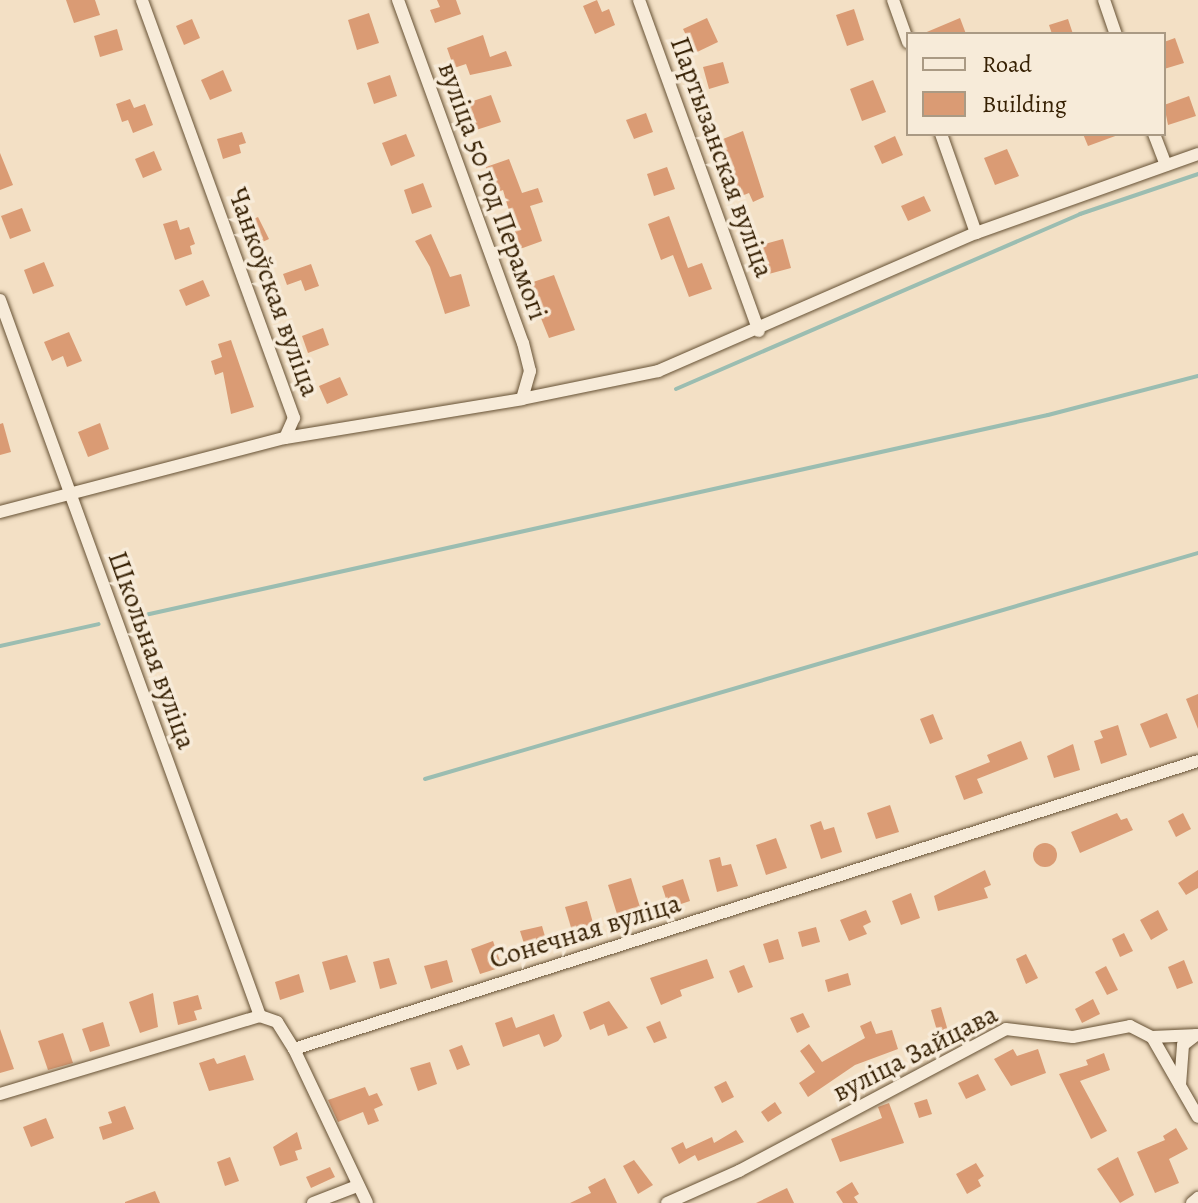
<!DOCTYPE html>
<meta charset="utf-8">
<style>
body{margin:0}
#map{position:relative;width:1198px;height:1203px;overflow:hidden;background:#f3e0c5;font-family:Alegreya,serif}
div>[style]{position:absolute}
.stream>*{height:4px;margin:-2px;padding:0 2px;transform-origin:2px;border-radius:2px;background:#9bbdb1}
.building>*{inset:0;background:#da9b74}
.round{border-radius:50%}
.roads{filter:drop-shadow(0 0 2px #665134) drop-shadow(0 0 2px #665134)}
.minor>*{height:12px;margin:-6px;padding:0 6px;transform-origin:6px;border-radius:6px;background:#f7ebd9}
span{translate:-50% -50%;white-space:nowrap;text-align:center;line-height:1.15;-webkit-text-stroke:7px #f7ebd9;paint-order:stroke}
.street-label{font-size:28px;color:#372104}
.legend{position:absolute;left:906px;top:32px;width:260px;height:104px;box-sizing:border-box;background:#f7ebd9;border:2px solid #aa9a84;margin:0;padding:10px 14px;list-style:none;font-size:24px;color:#372104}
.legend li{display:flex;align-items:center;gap:16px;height:40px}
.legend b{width:40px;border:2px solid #aa9a84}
</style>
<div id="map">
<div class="stream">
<div style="left:676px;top:389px;width:440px;rotate:-23.4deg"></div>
<div style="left:1080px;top:214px;width:125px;rotate:-18.7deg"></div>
<div style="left:136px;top:617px;width:934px;rotate:-12.49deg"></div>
<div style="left:1048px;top:415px;width:155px;rotate:-14.6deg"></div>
<div style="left:0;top:646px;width:101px;rotate:-12.5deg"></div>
<div style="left:425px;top:779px;width:805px;rotate:-16.3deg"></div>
</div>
<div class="building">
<div style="clip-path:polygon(66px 0,95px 0,100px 15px,74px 23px)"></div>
<div style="clip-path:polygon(437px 0,456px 0,461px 14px,435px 23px,430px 10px,440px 7px)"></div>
<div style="clip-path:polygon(597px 0,602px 12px,609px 9px,615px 25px,595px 34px,583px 6px)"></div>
<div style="clip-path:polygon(854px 9px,864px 40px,847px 46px,836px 15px)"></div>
<div style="clip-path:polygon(369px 13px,379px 43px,357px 50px,348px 20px)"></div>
<div style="clip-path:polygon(707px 18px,718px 42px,695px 53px,683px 29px)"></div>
<div style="clip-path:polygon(960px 18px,966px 34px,922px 34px)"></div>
<div style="clip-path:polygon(192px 19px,200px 38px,184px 45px,176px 26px)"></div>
<div style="clip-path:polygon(1068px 19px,1073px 34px,1052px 34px,1049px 25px)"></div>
<div style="clip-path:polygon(117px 29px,123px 50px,100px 57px,94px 36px)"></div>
<div style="clip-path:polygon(483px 35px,490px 57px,506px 51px,512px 66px,470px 75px,466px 64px,454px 68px,447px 48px)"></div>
<div style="clip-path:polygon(1175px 38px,1184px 63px,1164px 69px,1164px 42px)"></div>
<div style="clip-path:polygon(723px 62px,729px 83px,709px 89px,703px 67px)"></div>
<div style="clip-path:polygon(223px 70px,232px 91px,210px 100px,201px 80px)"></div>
<div style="clip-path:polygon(390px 75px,397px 96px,374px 104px,367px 83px)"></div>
<div style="clip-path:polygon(873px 80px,886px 112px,862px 121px,850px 89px)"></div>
<div style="clip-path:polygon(491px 95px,501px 122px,476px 130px,467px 103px)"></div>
<div style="clip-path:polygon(1189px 96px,1196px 116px,1168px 125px,1164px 105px)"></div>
<div style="clip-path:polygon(130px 99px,134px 108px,145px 104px,153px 125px,133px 133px,128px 120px,122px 122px,116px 104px)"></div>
<div style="clip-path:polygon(646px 113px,653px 132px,634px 139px,626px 120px)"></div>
<div style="clip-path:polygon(743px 131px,764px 197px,753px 202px,749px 193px,739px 197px,718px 141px)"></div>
<div style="clip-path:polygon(242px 132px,246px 143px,239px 145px,241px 153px,223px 159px,217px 139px)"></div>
<div style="clip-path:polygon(406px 134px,415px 156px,391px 166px,382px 143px)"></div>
<div style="clip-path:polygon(1083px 134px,1118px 134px,1118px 135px,1088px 146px)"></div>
<div style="clip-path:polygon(895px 136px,903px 155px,882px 164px,874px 146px)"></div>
<div style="clip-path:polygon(1007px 149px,1019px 176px,995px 185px,984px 158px)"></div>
<div style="clip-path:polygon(154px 151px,162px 170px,143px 178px,135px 159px)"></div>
<div style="clip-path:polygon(0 153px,13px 185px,0 190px)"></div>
<div style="clip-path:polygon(509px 159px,522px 193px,538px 188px,543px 202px,530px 206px,542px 241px,520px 249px,503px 190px,495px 193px,486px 167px)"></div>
<div style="clip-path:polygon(667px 167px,675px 189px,654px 196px,647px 174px)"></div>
<div style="clip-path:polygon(423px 183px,432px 207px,412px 214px,404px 190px)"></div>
<div style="clip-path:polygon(924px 196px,931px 211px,908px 221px,901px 206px)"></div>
<div style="clip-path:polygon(22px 208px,31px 231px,10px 239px,1px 216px)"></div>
<div style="clip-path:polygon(669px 216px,688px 268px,702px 263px,712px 289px,689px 297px,673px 255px,661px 260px,648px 224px)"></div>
<div style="clip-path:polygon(258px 217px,269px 239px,254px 246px,243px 224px)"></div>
<div style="clip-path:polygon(177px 220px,180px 230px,189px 227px,195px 244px,190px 246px,192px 254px,175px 260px,163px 224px)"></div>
<div style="clip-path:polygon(431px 234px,450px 277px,461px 274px,470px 306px,445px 314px,430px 267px,415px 241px)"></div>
<div style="clip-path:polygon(783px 239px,791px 268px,765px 275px,757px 246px)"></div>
<div style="clip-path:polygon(44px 262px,54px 286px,33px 294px,24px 270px)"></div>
<div style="clip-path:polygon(311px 264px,319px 286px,305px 291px,301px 280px,287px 285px,283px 274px)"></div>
<div style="clip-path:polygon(554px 275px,575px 330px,549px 338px,527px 284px)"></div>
<div style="clip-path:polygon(203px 280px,210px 296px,186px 306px,179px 290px)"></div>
<div style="clip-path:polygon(323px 328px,329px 345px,308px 353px,302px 336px)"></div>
<div style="clip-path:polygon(69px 332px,82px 361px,67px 367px,63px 356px,52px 361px,44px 342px)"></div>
<div style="clip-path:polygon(231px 340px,254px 407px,231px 414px,223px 372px,215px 375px,211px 361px,222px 357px,218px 344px)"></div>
<div style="clip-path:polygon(340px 377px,348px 395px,327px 404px,319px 386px)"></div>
<div style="clip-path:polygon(3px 423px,11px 452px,0 455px,0 424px)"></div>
<div style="clip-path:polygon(100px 423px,109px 449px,88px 457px,78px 432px)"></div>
<div style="clip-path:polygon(1198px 694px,1198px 729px,1186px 699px)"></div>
<div style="clip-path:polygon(1167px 713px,1177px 738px,1150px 748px,1140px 724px)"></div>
<div style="clip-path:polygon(933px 714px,943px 739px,930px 744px,920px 719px)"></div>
<div style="clip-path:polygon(1118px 725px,1127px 755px,1101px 764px,1094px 741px,1103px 738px,1100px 731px)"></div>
<div style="clip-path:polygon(1021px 741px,1028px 759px,977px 779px,983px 793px,964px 800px,955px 776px,990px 762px,987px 755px)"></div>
<div style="clip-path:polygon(1073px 744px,1080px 770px,1054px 778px,1047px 756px)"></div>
<div style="clip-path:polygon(890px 805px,899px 832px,876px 839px,867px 813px)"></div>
<div style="clip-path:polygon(1117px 813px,1121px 820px,1127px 818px,1133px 830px,1080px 853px,1071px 832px)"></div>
<div style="clip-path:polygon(1183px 813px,1191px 829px,1176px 837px,1168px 821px)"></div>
<div style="clip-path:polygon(821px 821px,824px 830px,834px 827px,842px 852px,821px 859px,810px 825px)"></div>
<div style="clip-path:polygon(776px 838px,787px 868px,766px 875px,756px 845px)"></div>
<div class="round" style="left:1033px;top:843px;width:24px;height:24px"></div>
<div style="clip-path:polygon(720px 857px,722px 866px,731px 864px,738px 886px,717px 892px,709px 860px)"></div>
<div style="clip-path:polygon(985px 870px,991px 885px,984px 888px,988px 898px,938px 911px,934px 896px)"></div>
<div style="clip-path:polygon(1198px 870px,1198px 888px,1186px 895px,1178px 883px)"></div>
<div style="clip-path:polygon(631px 878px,644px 920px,621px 927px,608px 885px)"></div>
<div style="clip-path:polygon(683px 879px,690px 901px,669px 908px,662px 886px)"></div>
<div style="clip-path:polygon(911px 893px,920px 918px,901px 925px,892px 901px)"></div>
<div style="clip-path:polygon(587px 901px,596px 934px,575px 941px,565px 907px)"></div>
<div style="clip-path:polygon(866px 910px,871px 922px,863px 926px,867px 934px,849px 941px,840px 920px)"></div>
<div style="clip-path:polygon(1158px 910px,1168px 930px,1151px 940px,1140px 920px)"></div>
<div style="clip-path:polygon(542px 926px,548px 947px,527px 953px,520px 931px)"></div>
<div style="clip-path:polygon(816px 927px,820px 942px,802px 947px,798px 932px)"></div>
<div style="clip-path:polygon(1124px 933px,1133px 951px,1120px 957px,1112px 939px)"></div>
<div style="clip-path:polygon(778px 939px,784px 959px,769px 963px,763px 944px)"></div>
<div style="clip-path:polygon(493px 941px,502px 967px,480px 974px,471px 949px)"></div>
<div style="clip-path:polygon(1026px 954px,1038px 978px,1026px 984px,1016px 959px)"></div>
<div style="clip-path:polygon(347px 955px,356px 982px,330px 990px,322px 962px)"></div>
<div style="clip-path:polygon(389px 958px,397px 984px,380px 989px,373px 962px)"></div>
<div style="clip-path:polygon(707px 959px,714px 978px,680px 990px,682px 996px,661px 1005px,650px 978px)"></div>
<div style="clip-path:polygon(447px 960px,453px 982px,431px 989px,424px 966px)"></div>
<div style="clip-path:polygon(1184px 960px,1193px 983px,1177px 989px,1168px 967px)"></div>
<div style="clip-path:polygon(744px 965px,753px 987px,738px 993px,729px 971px)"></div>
<div style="clip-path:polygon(1106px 966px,1118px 990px,1107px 995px,1095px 972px)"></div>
<div style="clip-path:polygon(848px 973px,851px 985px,828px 992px,825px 980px)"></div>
<div style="clip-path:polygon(299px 974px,304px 992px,280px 1000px,275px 982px)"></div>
<div style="clip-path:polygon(153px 993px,158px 1027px,140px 1033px,129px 1002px)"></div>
<div style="clip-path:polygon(198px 995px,202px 1009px,194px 1011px,197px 1020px,178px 1025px,173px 1002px)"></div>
<div style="clip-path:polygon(1093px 999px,1100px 1014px,1082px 1023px,1075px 1009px)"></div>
<div style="clip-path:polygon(609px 1001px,628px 1028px,608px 1036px,604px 1024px,590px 1030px,583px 1012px)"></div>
<div style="clip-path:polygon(941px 1007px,948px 1031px,938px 1034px,931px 1010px)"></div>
<div style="clip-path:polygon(803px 1013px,810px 1027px,797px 1033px,790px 1018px)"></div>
<div style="clip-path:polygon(554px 1014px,562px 1036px,558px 1041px,544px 1047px,539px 1034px,503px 1047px,495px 1023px,512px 1017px,516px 1028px)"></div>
<div style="clip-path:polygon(660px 1021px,667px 1038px,654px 1043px,646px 1027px)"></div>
<div style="clip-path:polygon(871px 1021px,876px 1034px,892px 1030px,898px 1049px,855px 1065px,808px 1097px,799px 1083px,815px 1072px,800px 1051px,809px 1044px,822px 1062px,865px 1038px,860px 1026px)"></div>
<div style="clip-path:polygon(103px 1022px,110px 1046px,90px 1052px,82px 1029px)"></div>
<div style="clip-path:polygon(0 1029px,14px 1069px,0 1073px)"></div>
<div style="clip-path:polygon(63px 1033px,73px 1063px,48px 1070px,38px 1041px)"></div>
<div style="clip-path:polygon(462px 1045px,470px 1065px,457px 1070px,449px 1050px)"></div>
<div style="clip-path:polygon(1013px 1049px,1017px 1056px,1038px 1049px,1046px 1073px,1011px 1086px,994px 1059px)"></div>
<div style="clip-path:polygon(1104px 1053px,1110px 1070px,1080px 1081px,1107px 1131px,1091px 1139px,1059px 1074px,1088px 1065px,1086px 1060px)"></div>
<div style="clip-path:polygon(245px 1055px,254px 1080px,209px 1091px,199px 1063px,214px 1058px,217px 1064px)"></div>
<div style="clip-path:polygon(430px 1062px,437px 1084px,418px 1091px,410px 1068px)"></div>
<div style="clip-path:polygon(978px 1074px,986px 1090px,966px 1099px,958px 1083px)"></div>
<div style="clip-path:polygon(726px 1081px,734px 1097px,722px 1103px,714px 1087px)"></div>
<div style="clip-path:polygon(365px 1087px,369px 1096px,377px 1093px,383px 1105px,374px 1109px,379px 1121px,368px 1125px,363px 1112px,338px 1122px,328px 1100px)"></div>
<div style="clip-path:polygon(927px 1099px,932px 1114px,919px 1118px,914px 1103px)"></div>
<div style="clip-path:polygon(775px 1102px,782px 1113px,768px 1122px,761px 1112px)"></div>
<div style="clip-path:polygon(889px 1103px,904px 1143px,840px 1162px,831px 1139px,882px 1118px,878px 1107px)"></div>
<div style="clip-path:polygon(125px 1106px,134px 1129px,103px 1140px,99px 1127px,112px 1123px,108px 1112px)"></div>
<div style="clip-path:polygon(46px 1118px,54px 1138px,31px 1147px,23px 1127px)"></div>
<div style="clip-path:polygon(1176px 1128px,1188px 1149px,1169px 1159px,1179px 1183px,1155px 1193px,1137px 1152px,1165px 1140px,1163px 1136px)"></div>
<div style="clip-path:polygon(736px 1130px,744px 1142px,698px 1161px,695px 1155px,679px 1164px,671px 1148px,683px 1142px,686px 1149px,712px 1137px,714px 1143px)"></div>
<div style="clip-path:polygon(297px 1132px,302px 1149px,295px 1151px,298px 1160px,280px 1166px,273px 1147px)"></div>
<div style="clip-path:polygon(230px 1157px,239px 1181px,225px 1186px,217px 1162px)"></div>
<div style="clip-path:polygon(1118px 1157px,1134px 1195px,1120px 1203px,1097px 1169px)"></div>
<div style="clip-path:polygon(634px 1160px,653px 1185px,638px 1194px,623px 1166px)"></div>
<div style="clip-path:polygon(976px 1163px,984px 1176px,978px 1180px,981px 1186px,967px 1194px,956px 1174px)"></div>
<div style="clip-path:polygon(330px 1167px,335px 1177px,311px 1188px,306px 1177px)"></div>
<div style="clip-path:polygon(605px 1178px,617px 1203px,570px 1203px,591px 1193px,588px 1187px)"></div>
<div style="clip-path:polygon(852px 1182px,859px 1194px,854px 1197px,858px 1203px,843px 1203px,836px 1192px)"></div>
<div style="clip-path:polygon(787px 1188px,794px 1203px,756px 1203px)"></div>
<div style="clip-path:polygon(155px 1191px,160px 1203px,125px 1203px,125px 1202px)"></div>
</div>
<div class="roads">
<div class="minor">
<div style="left:398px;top:0;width:365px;rotate:70deg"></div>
<div style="left:523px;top:343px;width:29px;rotate:76deg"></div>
<div style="left:530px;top:371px;width:29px;rotate:106deg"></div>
<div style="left:639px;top:0;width:352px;rotate:70.1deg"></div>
<div style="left:893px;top:0;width:45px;rotate:70.3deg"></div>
<div style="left:1104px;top:0;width:36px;rotate:71deg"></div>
<div style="left:941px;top:134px;width:105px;rotate:70.5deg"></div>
<div style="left:1154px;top:134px;width:33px;rotate:69deg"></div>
<div style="left:0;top:300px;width:762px;rotate:70.04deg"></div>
<div style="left:285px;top:438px;width:240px;rotate:-9.3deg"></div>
<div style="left:522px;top:399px;width:139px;rotate:-11.6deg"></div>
<div style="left:658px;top:371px;width:347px;rotate:-23.5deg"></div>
<div style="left:976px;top:233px;width:236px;rotate:-19.6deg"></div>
<div style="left:0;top:512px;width:294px;rotate:-14.6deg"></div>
<div style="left:285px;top:438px;width:22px;rotate:-66deg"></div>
<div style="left:294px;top:418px;width:445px;rotate:-110deg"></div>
<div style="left:1152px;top:1037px;width:92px;rotate:60.1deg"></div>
<div style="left:294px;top:1049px;width:170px;rotate:64.6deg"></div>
<div style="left:1180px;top:1085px;width:40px;rotate:-85.7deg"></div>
<div style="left:1183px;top:1045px;width:16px;rotate:-38deg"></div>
<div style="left:0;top:1094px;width:271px;rotate:-16.7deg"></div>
<div style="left:260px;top:1016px;width:18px;rotate:19deg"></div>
<div style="left:277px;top:1022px;width:32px;rotate:58deg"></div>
<div style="left:294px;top:1049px;width:949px;rotate:-17.67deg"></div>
<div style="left:313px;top:1203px;width:47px;rotate:-21.1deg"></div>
<div style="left:667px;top:1203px;width:79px;rotate:-24deg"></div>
<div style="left:739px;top:1171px;width:302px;rotate:-28deg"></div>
<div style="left:1006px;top:1029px;width:67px;rotate:6.8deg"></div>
<div style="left:1073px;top:1037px;width:58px;rotate:-10.9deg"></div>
<div style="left:1130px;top:1026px;width:25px;rotate:27deg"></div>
<div style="left:1152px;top:1037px;width:46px;rotate:-2.5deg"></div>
<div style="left:1192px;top:1203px;width:8px;rotate:-40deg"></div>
</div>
</div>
<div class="street-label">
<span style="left:722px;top:157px;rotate:70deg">Партызанская вуліца</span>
<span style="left:493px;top:191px;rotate:70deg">вуліца 50 год Перамогі</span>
<span style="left:274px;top:292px;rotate:70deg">Чанкоўская вуліца</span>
<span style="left:152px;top:650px;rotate:70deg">Школьная вуліца</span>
<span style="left:585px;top:931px;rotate:-17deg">Сонечная вуліца</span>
<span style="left:915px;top:1053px;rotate:-27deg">вуліца Зайцава</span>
</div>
<ul class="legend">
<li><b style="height:10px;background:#f7ebd9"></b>Road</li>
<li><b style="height:22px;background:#da9b74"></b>Building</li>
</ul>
</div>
